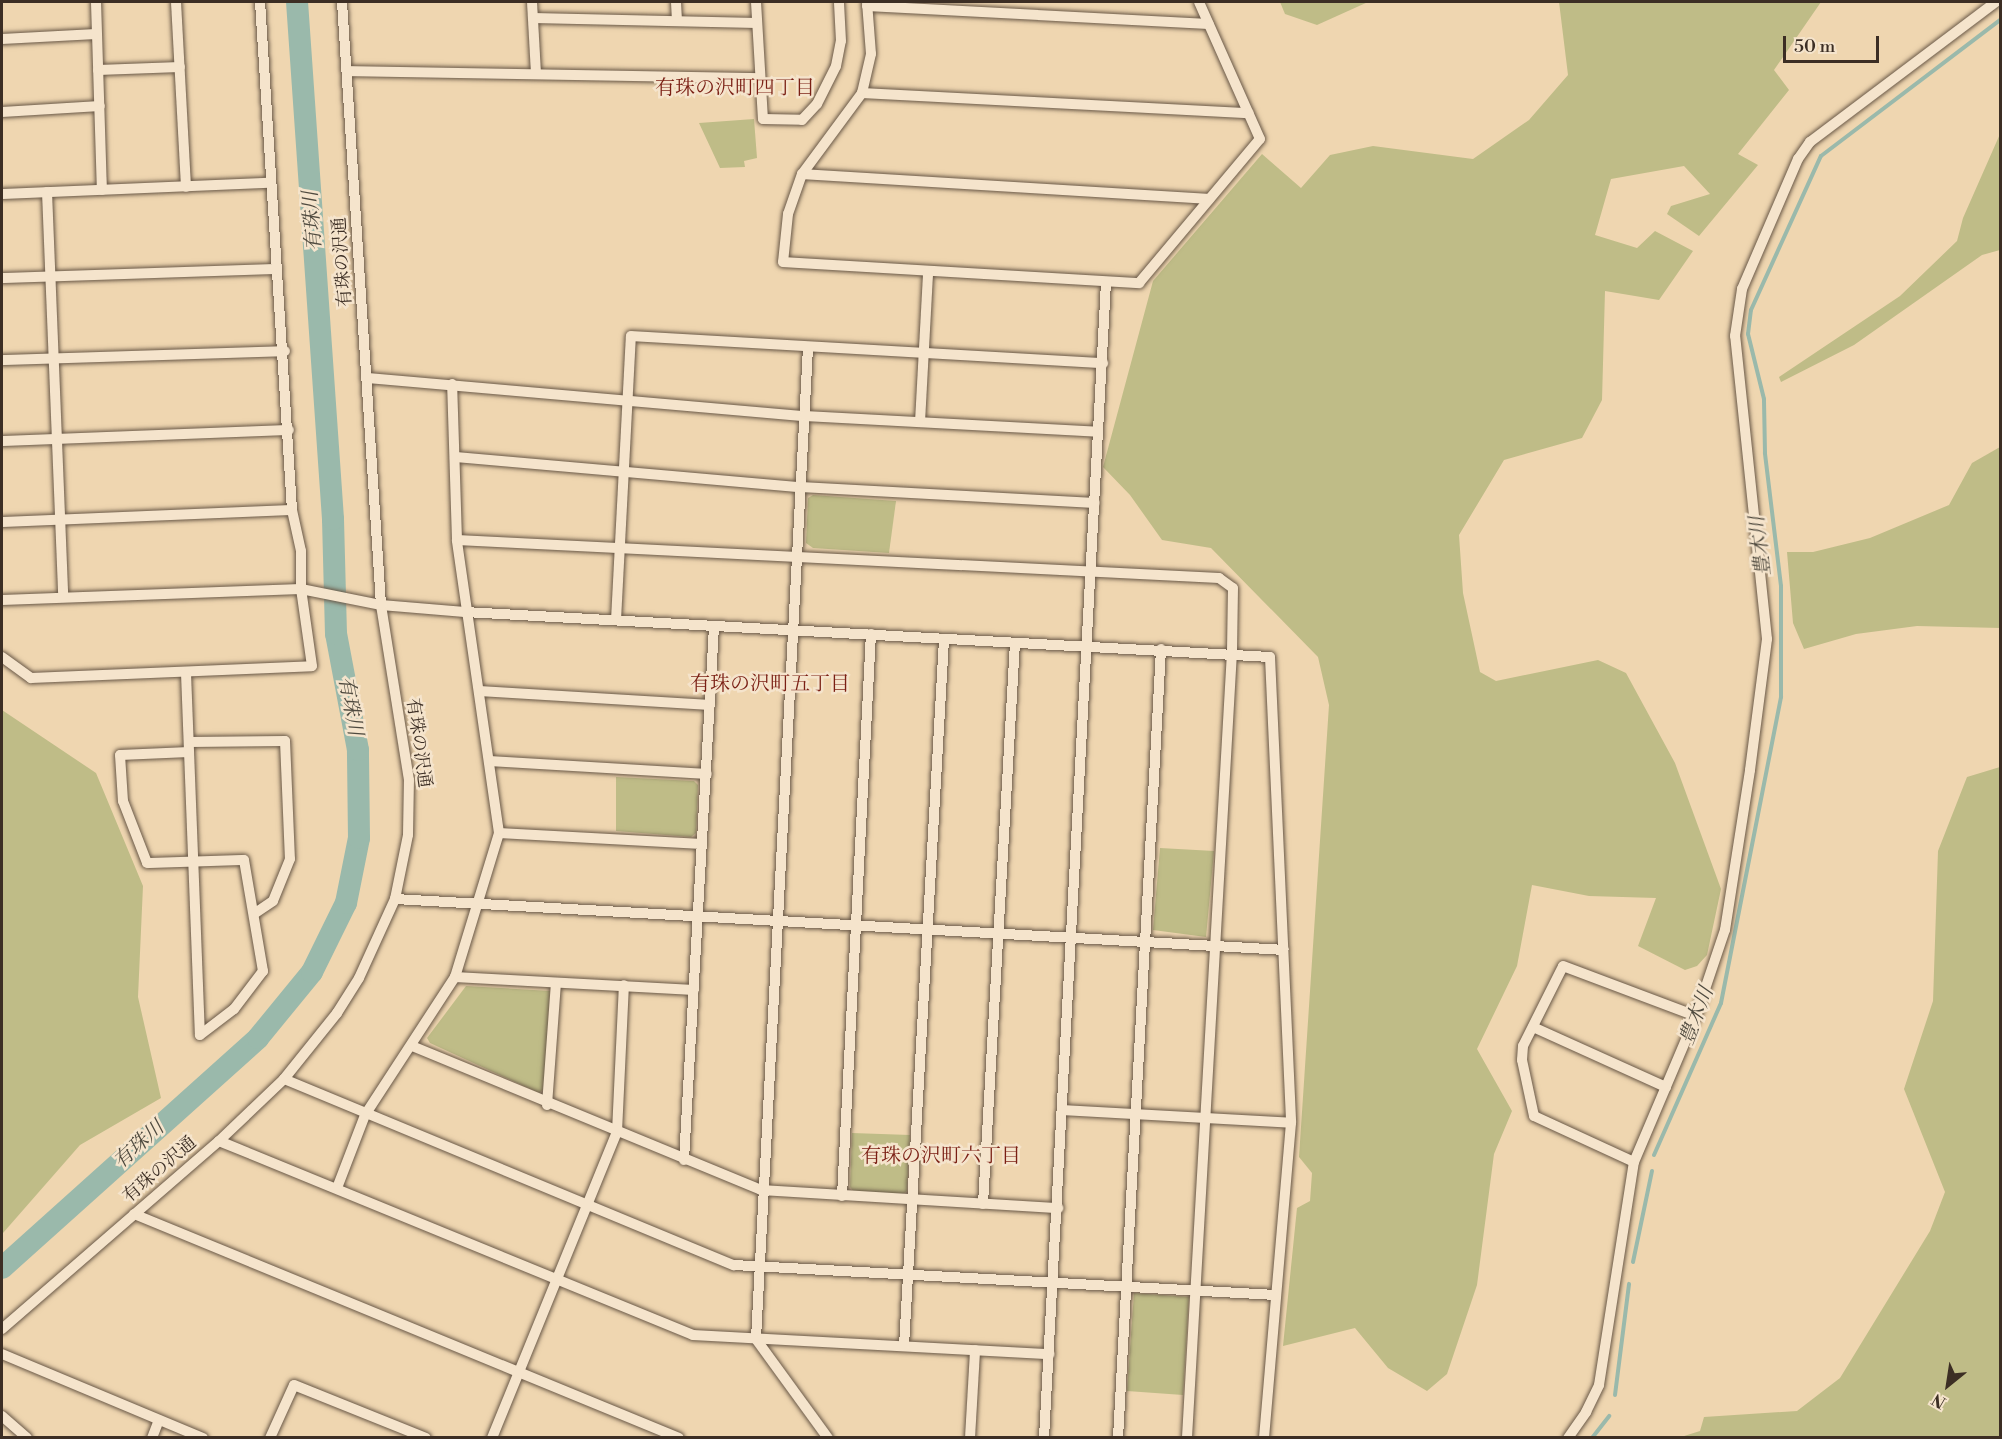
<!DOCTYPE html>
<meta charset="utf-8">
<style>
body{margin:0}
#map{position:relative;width:2002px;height:1439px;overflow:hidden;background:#efd6b0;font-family:"Libre Bodoni","Noto Serif JP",serif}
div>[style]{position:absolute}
.green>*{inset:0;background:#bfbc87}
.stream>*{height:4px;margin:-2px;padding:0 2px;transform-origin:2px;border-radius:2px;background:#9ab9ab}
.river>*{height:22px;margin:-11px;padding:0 11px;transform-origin:11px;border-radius:11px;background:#9ab9ab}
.roads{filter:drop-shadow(0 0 2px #695847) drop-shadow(0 0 2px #695847)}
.minor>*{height:10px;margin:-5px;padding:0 5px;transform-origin:5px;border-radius:5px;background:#f5e4cc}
span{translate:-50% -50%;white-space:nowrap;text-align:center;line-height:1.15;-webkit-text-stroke:5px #f5e4cc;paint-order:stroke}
.street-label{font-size:18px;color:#3c2e24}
.neighbourhood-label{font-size:20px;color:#7a1f14}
.water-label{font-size:20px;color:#4f4a3f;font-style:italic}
.frame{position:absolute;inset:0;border:3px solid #3c2e24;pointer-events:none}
.north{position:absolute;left:1918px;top:1355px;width:60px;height:60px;-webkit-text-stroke:4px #f5e4cc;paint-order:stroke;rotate:210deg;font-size:16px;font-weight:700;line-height:24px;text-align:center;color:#3c2e24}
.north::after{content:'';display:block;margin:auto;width:21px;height:27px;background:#3c2e24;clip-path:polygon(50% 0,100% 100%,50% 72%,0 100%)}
.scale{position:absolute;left:1783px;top:36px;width:96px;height:27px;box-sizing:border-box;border:3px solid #3c2e24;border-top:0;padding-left:8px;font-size:18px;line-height:21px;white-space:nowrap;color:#3c2e24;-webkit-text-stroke:4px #f5e4cc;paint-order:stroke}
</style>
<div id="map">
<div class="green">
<div style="clip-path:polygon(1280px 2px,1368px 2px,1317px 25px,1285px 14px)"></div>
<div style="clip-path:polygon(1559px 2px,1821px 2px,1774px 70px,1789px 90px,1738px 154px,1758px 165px,1699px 236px,1667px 214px,1671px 206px,1710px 194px,1684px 166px,1611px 179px,1595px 235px,1637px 248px,1655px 231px,1693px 251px,1659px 300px,1605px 291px,1602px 400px,1582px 438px,1504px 460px,1459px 535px,1463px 593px,1480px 672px,1496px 681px,1598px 660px,1626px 673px,1675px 763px,1721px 889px,1707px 955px,1697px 966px,1685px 970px,1638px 946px,1656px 898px,1589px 896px,1532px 885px,1517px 966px,1477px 1049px,1512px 1111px,1494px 1154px,1477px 1285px,1447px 1374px,1427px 1391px,1388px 1368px,1355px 1328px,1283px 1346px,1297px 1208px,1310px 1201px,1312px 1173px,1299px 1157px,1329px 705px,1318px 657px,1211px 548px,1162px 540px,1130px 495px,1103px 467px,1153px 281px,1262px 154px,1301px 188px,1330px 155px,1373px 146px,1473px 159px,1529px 120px,1568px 75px)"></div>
<div style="clip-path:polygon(754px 119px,757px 158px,744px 161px,745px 167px,720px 168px,699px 123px)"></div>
<div style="clip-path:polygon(2000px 134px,2000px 250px,1982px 255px,1854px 345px,1781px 382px,1779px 377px,1900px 296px,1957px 241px,1963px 218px)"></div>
<div style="clip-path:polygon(2000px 447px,2000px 628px,1917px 626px,1856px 634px,1804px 649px,1793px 623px,1787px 552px,1813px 552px,1870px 538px,1949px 505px,1972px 463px)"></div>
<div style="clip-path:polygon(813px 495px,896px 501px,889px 553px,813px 548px,806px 543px,808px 498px)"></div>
<div style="clip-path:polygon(2px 710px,96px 773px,143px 886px,138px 997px,161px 1098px,80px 1145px,3px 1233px)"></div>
<div style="clip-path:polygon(2000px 767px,2000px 1437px,1681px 1437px,1700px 1431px,1704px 1417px,1797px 1411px,1840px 1378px,1930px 1231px,1945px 1192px,1904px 1089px,1933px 1001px,1938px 851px,1967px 777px)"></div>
<div style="clip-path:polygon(616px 777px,694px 781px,698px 785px,696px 833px,691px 837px,616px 831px)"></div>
<div style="clip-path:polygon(1160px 848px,1214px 851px,1206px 937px,1153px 930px)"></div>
<div style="clip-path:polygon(466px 986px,550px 991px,544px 1089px,539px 1093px,430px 1043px,427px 1038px)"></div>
<div style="clip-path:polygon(852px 1133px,910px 1135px,907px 1191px,903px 1194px,854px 1192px,850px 1187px)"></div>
<div style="clip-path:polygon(1134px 1293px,1189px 1297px,1183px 1395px,1127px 1391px)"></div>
</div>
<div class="stream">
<div style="left:1654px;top:1155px;width:166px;rotate:-66.2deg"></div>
<div style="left:1721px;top:1003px;width:312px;rotate:-78.9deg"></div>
<div style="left:1781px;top:697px;width:111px;rotate:-90deg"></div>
<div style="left:1781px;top:586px;width:134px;rotate:-96.9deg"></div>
<div style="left:1765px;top:453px;width:54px;rotate:-91.1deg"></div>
<div style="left:1764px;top:399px;width:67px;rotate:-103.8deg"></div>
<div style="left:1748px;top:334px;width:24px;rotate:-83deg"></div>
<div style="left:1751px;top:310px;width:169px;rotate:-65.6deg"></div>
<div style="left:1821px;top:156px;width:225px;rotate:-37.2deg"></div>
<div style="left:1633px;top:1262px;width:93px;rotate:-78.2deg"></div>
<div style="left:1615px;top:1395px;width:112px;rotate:-82.8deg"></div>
<div style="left:1592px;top:1438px;width:28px;rotate:-52deg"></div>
</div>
<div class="river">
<div style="left:2px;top:1268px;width:344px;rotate:-41.9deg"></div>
<div style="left:258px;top:1038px;width:85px;rotate:-50.7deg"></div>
<div style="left:312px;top:972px;width:77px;rotate:-63.8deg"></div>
<div style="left:346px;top:903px;width:66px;rotate:-78.7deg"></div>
<div style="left:359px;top:838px;width:88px;rotate:-90.7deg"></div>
<div style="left:358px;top:750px;width:118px;rotate:-100.7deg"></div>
<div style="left:336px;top:634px;width:115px;rotate:-91.5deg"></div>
<div style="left:333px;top:519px;width:518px;rotate:-93.98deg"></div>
</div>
<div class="roads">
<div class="minor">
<div style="left:96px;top:2px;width:188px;rotate:88.2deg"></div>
<div style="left:176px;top:2px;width:185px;rotate:86.9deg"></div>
<div style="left:532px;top:2px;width:71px;rotate:86.8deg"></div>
<div style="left:676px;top:2px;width:19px;rotate:87deg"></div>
<div style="left:756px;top:2px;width:117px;rotate:86.6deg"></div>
<div style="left:763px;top:119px;width:39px;rotate:1deg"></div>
<div style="left:802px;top:120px;width:22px;rotate:-47deg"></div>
<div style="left:817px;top:104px;width:42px;rotate:-63.4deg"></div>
<div style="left:836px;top:66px;width:25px;rotate:-79deg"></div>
<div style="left:841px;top:41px;width:39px;rotate:-93deg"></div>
<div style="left:867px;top:2px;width:52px;rotate:85.6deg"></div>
<div style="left:871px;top:54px;width:40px;rotate:103deg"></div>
<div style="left:862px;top:93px;width:101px;rotate:126.5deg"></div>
<div style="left:802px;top:174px;width:42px;rotate:109.3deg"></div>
<div style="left:788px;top:214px;width:48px;rotate:95.9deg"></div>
<div style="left:783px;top:262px;width:357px;rotate:3.4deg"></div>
<div style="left:1139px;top:283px;width:188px;rotate:-50deg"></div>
<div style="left:1260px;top:139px;width:150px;rotate:-114deg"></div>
<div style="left:867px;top:6px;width:342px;rotate:3deg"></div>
<div style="left:533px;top:18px;width:224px;rotate:1.3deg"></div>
<div style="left:2px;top:39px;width:94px;rotate:-3deg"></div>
<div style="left:98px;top:70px;width:82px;rotate:-2.1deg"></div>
<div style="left:347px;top:71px;width:412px;rotate:1deg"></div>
<div style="left:862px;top:93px;width:387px;rotate:3deg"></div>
<div style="left:2px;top:112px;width:98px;rotate:-3.5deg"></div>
<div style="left:802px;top:174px;width:408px;rotate:3.5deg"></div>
<div style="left:47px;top:192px;width:405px;rotate:87.7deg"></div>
<div style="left:2px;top:194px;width:268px;rotate:-2.4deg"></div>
<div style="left:2px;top:278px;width:275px;rotate:-1.9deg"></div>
<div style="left:808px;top:347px;width:993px;rotate:93deg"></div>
<div style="left:756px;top:1339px;width:122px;rotate:54deg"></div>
<div style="left:2px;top:360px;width:283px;rotate:-1.8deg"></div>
<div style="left:367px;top:378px;width:440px;rotate:5deg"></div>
<div style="left:805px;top:416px;width:293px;rotate:3.1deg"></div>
<div style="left:920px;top:422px;width:150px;rotate:-86.9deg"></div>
<div style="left:2px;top:441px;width:287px;rotate:-2.2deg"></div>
<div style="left:455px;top:457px;width:347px;rotate:5deg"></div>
<div style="left:801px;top:487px;width:294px;rotate:3.1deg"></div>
<div style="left:2px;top:522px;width:290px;rotate:-2.4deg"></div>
<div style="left:457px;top:540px;width:763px;rotate:2.85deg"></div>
<div style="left:1219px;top:578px;width:17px;rotate:36deg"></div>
<div style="left:1233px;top:588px;width:64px;rotate:90.9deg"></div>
<div style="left:1232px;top:652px;width:787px;rotate:93.28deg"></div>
<div style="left:2px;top:600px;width:299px;rotate:-2.1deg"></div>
<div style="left:301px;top:589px;width:82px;rotate:11.3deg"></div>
<div style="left:381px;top:605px;width:84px;rotate:4.8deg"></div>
<div style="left:465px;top:612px;width:806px;rotate:3.2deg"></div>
<div style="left:1270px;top:657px;width:466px;rotate:87.4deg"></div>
<div style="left:1291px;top:1123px;width:316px;rotate:94.9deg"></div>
<div style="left:616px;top:620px;width:284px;rotate:-87deg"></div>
<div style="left:631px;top:336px;width:473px;rotate:3.3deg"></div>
<div style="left:2px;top:657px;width:36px;rotate:36deg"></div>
<div style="left:31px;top:678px;width:281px;rotate:-2.4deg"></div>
<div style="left:312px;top:666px;width:78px;rotate:-98.1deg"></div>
<div style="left:301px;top:589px;width:38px;rotate:-90deg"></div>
<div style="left:301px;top:551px;width:42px;rotate:-102.4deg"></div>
<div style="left:292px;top:510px;width:509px;rotate:-93.6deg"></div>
<div style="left:186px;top:673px;width:362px;rotate:87.8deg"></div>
<div style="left:480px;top:691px;width:230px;rotate:3.5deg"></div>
<div style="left:189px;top:742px;width:96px;rotate:-0.6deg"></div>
<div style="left:285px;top:741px;width:118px;rotate:87.6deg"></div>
<div style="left:290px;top:859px;width:45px;rotate:112deg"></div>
<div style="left:273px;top:901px;width:22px;rotate:146deg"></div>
<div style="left:189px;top:752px;width:69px;rotate:177.5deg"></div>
<div style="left:120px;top:755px;width:46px;rotate:86.3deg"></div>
<div style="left:123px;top:801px;width:66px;rotate:68.8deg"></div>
<div style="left:147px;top:863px;width:97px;rotate:-1.8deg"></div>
<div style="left:244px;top:860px;width:113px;rotate:80.3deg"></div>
<div style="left:263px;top:971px;width:48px;rotate:127.3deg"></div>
<div style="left:234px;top:1009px;width:43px;rotate:142.6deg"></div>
<div style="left:490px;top:761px;width:217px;rotate:3.4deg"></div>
<div style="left:499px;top:833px;width:203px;rotate:3.1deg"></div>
<div style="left:395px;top:899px;width:890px;rotate:3.28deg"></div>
<div style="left:455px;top:977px;width:239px;rotate:3.1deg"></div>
<div style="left:1533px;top:1027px;width:146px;rotate:24.3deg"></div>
<div style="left:412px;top:1046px;width:378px;rotate:22.4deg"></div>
<div style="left:762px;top:1190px;width:297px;rotate:3.5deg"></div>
<div style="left:284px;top:1079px;width:487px;rotate:22.5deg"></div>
<div style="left:734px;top:1265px;width:542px;rotate:3.17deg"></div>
<div style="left:547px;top:1105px;width:122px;rotate:-85.8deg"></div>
<div style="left:1062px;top:1110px;width:229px;rotate:3.2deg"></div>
<div style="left:219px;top:1141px;width:512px;rotate:22.26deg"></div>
<div style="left:693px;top:1335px;width:357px;rotate:3.1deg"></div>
<div style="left:684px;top:1160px;width:535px;rotate:-86.78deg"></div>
<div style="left:1634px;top:1162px;width:110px;rotate:-155.3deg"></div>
<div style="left:1534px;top:1116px;width:57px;rotate:-102.1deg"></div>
<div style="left:1522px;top:1060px;width:14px;rotate:-86deg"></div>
<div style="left:1523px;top:1046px;width:89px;rotate:-63.4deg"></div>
<div style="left:1563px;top:966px;width:142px;rotate:20.6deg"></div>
<div style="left:337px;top:1188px;width:78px;rotate:-69deg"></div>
<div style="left:365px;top:1115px;width:165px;rotate:-56.9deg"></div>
<div style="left:455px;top:977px;width:151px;rotate:-73deg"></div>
<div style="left:499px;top:833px;width:296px;rotate:-98.2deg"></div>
<div style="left:457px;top:540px;width:156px;rotate:-91.8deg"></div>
<div style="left:842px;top:1196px;width:563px;rotate:-87.05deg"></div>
<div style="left:983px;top:1204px;width:562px;rotate:-86.74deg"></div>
<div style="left:134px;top:1214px;width:589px;rotate:22.34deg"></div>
<div style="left:2px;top:1329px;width:287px;rotate:-40.9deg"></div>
<div style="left:219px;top:1141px;width:90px;rotate:-43.6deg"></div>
<div style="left:284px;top:1079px;width:85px;rotate:-51.2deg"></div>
<div style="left:337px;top:1013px;width:41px;rotate:-57.8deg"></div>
<div style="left:359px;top:978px;width:87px;rotate:-65.5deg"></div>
<div style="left:395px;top:899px;width:65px;rotate:-78.5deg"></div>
<div style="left:408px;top:835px;width:55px;rotate:-89deg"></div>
<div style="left:409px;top:780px;width:177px;rotate:-99.1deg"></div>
<div style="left:381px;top:605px;width:604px;rotate:-93.7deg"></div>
<div style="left:904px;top:1346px;width:708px;rotate:-86.76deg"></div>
<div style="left:2px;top:1354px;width:218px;rotate:22.7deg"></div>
<div style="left:2px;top:1416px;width:33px;rotate:41deg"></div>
<div style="left:152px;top:1438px;width:19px;rotate:-69deg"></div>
<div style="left:270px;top:1438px;width:58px;rotate:-65.6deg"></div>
<div style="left:294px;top:1385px;width:142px;rotate:21.9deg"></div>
<div style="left:492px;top:1438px;width:331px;rotate:-67.8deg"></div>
<div style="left:617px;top:1132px;width:147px;rotate:-87.3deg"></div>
<div style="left:970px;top:1438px;width:88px;rotate:-86.7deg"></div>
<div style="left:1044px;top:1438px;width:1157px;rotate:-86.93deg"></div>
<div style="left:1118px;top:1438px;width:790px;rotate:-86.88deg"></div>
<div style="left:1568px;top:1438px;width:32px;rotate:-55deg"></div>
<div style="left:1586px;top:1412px;width:30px;rotate:-64deg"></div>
<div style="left:1599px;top:1385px;width:226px;rotate:-81.1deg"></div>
<div style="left:1634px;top:1162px;width:159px;rotate:-67deg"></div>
<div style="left:1696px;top:1016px;width:91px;rotate:-71.4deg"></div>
<div style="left:1725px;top:930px;width:162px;rotate:-81.1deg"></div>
<div style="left:1750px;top:770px;width:132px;rotate:-82.6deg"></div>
<div style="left:1767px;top:639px;width:305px;rotate:-96deg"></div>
<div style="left:1735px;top:336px;width:48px;rotate:-81.5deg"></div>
<div style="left:1742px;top:289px;width:142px;rotate:-66.7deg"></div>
<div style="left:1798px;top:159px;width:21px;rotate:-55deg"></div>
<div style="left:1810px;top:142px;width:233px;rotate:-37deg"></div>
</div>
</div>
<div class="street-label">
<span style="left:343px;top:262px;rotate:-94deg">有珠の沢通</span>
<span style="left:418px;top:743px;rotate:82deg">有珠の沢通</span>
<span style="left:160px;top:1170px;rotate:-41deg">有珠の沢通</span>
</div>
<div class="neighbourhood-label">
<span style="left:735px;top:88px">有珠の沢町四丁目</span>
<span style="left:770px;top:684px">有珠の沢町五丁目</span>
<span style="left:941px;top:1156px">有珠の沢町六丁目</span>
</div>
<div class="water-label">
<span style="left:313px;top:221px;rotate:-94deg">有珠川</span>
<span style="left:1761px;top:546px;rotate:-97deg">豊木川</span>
<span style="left:350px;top:706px;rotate:80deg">有珠川</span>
<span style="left:1697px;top:1016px;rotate:-69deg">豊木川</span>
<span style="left:139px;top:1145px;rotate:-42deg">有珠川</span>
</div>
<div class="frame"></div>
<div class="north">N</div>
<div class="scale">50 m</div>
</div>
